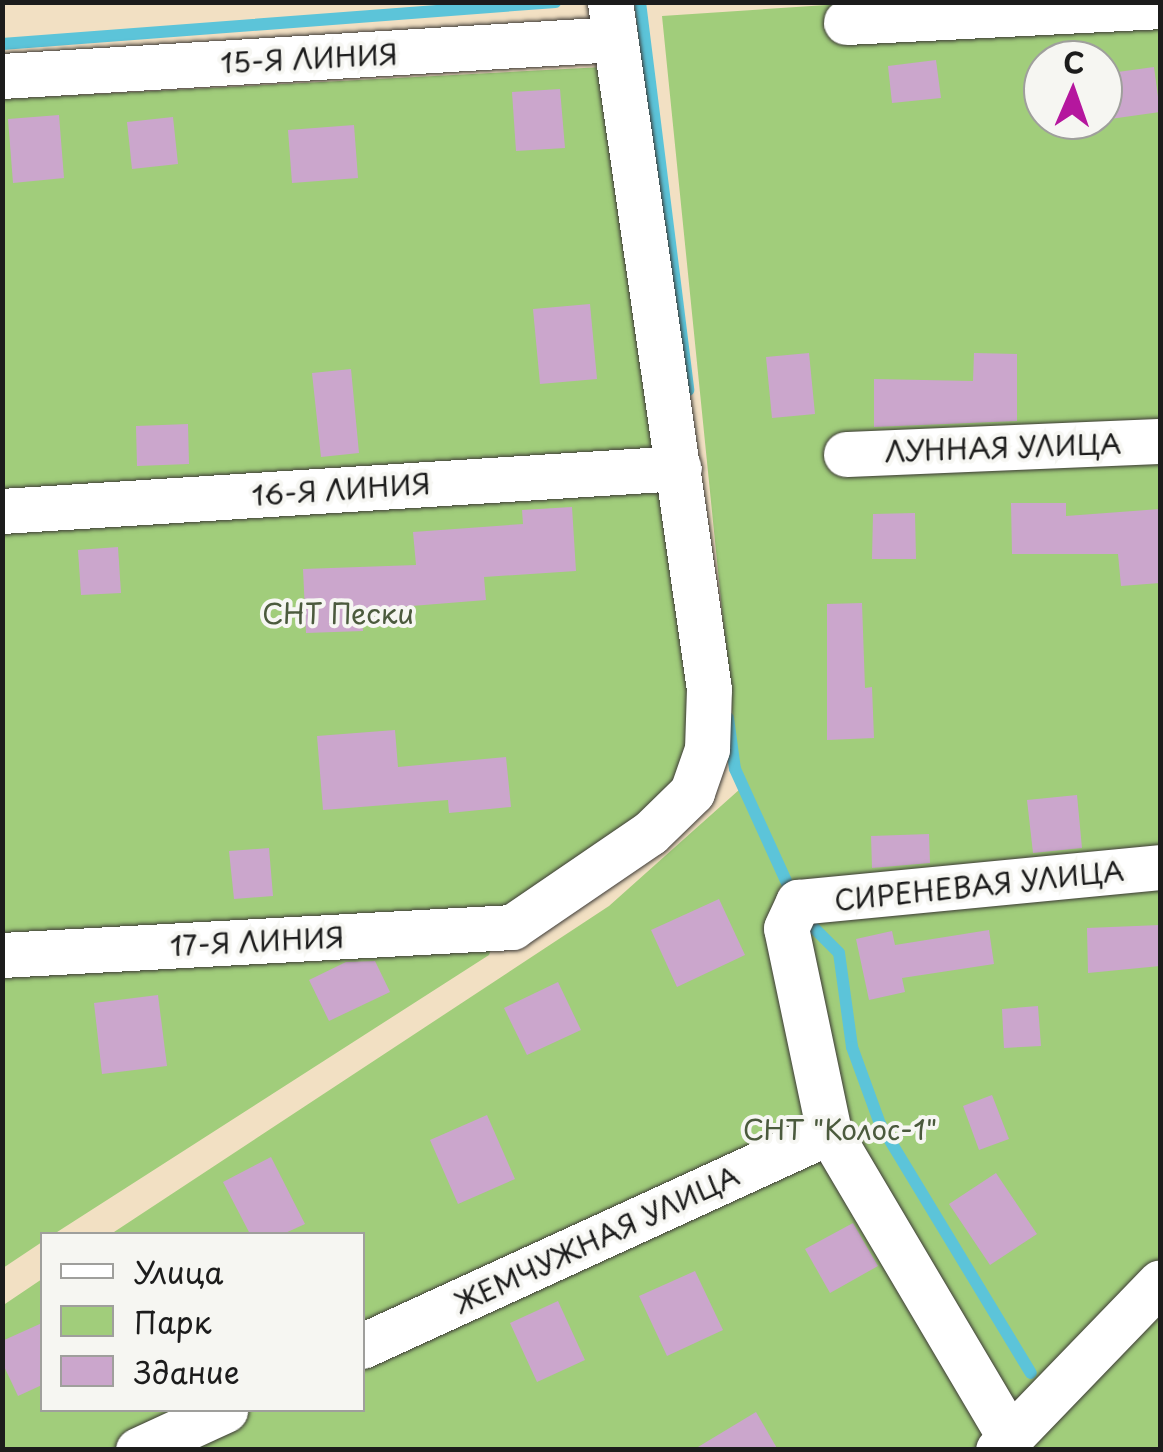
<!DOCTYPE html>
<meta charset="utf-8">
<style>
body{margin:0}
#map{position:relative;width:1163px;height:1452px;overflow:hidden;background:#f2e0c3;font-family:"Playpen Sans",sans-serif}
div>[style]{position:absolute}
.green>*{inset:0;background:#a1cd7b}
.stream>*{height:12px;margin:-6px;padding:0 6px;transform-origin:6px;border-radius:6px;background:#5cc4d9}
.building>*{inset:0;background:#cba6cc}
.roads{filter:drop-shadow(0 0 2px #3c3935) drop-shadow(0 0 2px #3c3935)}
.minor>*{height:45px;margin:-22.5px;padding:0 22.5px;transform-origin:22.5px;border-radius:22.5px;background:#fff}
span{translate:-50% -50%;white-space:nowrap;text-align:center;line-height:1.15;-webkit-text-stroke:8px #f6f6f2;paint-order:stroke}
.street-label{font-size:28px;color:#1c1c1c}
.park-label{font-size:28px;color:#4b5a3d}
.frame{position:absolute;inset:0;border:5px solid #1c1c1c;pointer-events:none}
.legend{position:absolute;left:40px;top:1232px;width:325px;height:180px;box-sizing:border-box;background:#f6f6f2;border:2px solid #9f9f9c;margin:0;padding:12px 18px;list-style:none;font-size:30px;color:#1c1c1c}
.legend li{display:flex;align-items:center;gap:20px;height:50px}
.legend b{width:50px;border:2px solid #9f9f9c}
.north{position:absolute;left:1023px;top:40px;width:100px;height:100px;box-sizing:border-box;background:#f6f6f2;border:2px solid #9f9f9c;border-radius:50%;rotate:2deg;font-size:28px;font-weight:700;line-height:40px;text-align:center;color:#1c1c1c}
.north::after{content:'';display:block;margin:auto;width:35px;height:45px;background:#b5179e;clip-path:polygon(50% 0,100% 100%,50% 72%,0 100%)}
</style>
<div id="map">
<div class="green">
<div style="clip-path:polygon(evenodd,872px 2px,1160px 3px,1160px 1449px,3px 1449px,2px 1306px,42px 1279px,42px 1410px,362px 1410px,362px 1234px,111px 1234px,609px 906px,740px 789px,662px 16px,872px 2px,1043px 60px,1103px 60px,1103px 120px,1043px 120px,1043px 60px)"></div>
<div style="clip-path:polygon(603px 67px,687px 683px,688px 746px,671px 794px,506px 907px,489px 955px,54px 1234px,42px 1234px,42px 1242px,3px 1268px,3px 99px)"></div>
</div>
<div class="stream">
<div style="left:640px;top:2px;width:391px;rotate:82.9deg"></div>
<div style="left:2px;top:44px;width:555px;rotate:-4.34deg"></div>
<div style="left:728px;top:718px;width:51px;rotate:82.2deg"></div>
<div style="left:735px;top:769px;width:135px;rotate:65.5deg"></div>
<div style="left:807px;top:921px;width:45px;rotate:45deg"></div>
<div style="left:839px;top:953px;width:95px;rotate:82.1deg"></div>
<div style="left:852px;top:1047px;width:82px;rotate:70deg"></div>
<div style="left:880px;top:1124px;width:291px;rotate:58.8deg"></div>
</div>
<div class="building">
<div style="clip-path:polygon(936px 60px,941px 98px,892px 103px,888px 66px)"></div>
<div style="clip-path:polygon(1154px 67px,1160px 112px,1103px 120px,1103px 74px)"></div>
<div style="clip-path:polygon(560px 89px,565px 148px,516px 151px,512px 92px)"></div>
<div style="clip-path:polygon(59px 115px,64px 178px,13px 183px,8px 119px)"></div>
<div style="clip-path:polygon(173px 117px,178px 164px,132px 169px,127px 122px)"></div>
<div style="clip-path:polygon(354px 125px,358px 178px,292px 183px,288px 130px)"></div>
<div style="clip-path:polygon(590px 304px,597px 379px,540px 384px,533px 309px)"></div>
<div style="clip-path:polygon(809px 353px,815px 414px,772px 418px,766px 357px)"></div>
<div style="clip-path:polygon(974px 353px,1017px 354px,1017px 421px,874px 427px,874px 379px,973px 381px)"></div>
<div style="clip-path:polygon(351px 369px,359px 453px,321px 457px,312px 373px)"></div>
<div style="clip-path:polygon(188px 424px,189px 464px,137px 466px,136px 426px)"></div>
<div style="clip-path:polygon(1011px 503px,1066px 503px,1066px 516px,1160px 509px,1160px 583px,1121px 586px,1118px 554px,1012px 554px)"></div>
<div style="clip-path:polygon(572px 507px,576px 571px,484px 577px,486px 600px,362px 610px,363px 631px,306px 633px,303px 569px,416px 565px,413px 532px,523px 524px,522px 510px)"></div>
<div style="clip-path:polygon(915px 513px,916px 559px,872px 559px,873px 514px)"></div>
<div style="clip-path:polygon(118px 547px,121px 593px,81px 595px,78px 550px)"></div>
<div style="clip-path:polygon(862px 603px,865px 688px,872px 687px,874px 738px,827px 740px,827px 604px)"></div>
<div style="clip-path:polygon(395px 730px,398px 767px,506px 757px,511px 807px,449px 813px,448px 800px,323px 810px,317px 736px)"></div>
<div style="clip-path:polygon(1077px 795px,1082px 848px,1033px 853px,1027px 800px)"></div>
<div style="clip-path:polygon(929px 834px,930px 863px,872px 868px,871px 836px)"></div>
<div style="clip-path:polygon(269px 848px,273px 896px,234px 899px,229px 851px)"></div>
<div style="clip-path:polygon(719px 899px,745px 955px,677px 987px,651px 930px)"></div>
<div style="clip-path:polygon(1160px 925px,1160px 966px,1088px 973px,1087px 928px)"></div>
<div style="clip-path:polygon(989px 930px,994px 964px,902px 978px,905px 992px,869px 1000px,856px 939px,892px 931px,895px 945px)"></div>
<div style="clip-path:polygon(375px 961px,390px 992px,329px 1021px,309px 980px,346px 962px)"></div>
<div style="clip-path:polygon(558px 982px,581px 1030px,527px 1055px,504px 1008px)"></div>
<div style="clip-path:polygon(158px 995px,167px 1066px,102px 1074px,94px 1003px)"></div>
<div style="clip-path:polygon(1038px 1006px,1041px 1046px,1004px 1048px,1002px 1009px)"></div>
<div style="clip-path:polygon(992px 1095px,1009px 1139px,979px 1150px,963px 1106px)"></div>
<div style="clip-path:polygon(487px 1115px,515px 1179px,458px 1204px,430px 1140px)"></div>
<div style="clip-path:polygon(271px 1157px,305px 1224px,283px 1234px,250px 1234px,223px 1182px)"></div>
<div style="clip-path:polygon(996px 1173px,1037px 1234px,990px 1265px,949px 1204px)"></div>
<div style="clip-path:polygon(853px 1223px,878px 1266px,830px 1293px,805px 1249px)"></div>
<div style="clip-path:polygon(695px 1271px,723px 1330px,667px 1356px,639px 1296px)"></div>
<div style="clip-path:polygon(558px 1301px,585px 1360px,537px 1382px,510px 1323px)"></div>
<div style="clip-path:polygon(42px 1323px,42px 1385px,18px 1396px,2px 1362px,2px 1341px)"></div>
<div style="clip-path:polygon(756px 1412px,778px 1450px,693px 1450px)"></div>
</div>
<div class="roads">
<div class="minor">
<div style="left:846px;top:22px;width:314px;rotate:-2.9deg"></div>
<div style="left:2px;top:76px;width:614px;rotate:-3.45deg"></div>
<div style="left:846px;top:454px;width:314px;rotate:-2.4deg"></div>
<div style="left:2px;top:511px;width:678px;rotate:-3.63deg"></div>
<div style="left:2px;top:955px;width:511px;rotate:-3.14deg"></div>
<div style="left:512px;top:927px;width:167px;rotate:-34.3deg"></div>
<div style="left:650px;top:833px;width:59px;rotate:-44.3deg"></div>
<div style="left:692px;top:792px;width:46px;rotate:-70.8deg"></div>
<div style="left:707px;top:749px;width:60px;rotate:-88.1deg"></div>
<div style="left:709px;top:689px;width:694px;rotate:-98.2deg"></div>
<div style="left:362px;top:1346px;width:514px;rotate:-24.62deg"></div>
<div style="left:1009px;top:1436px;width:353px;rotate:-120.6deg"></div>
<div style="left:829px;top:1132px;width:208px;rotate:-101.9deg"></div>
<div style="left:786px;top:928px;width:29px;rotate:-65deg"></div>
<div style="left:798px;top:902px;width:364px;rotate:-5.5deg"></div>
<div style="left:138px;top:1450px;width:96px;rotate:-24.7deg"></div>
<div style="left:998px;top:1450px;width:233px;rotate:-46deg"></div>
</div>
</div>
<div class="street-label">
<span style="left:309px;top:58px;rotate:-3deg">15-Я ЛИНИЯ</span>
<span style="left:1003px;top:447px;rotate:-2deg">ЛУННАЯ УЛИЦА</span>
<span style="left:341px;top:489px;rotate:-4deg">16-Я ЛИНИЯ</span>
<span style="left:979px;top:885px;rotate:-6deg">СИРЕНЕВАЯ УЛИЦА</span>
<span style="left:257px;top:941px;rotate:-3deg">17-Я ЛИНИЯ</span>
<span style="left:596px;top:1239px;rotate:-25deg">ЖЕМЧУЖНАЯ УЛИЦА</span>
</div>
<div class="park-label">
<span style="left:338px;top:613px">СНТ Пески</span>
<span style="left:840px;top:1129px">СНТ "Колос-1"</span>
</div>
<div class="frame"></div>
<ul class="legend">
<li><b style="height:12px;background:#fff"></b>Улица</li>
<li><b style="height:28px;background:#a1cd7b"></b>Парк</li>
<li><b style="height:28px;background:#cba6cc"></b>Здание</li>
</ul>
<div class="north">С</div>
</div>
